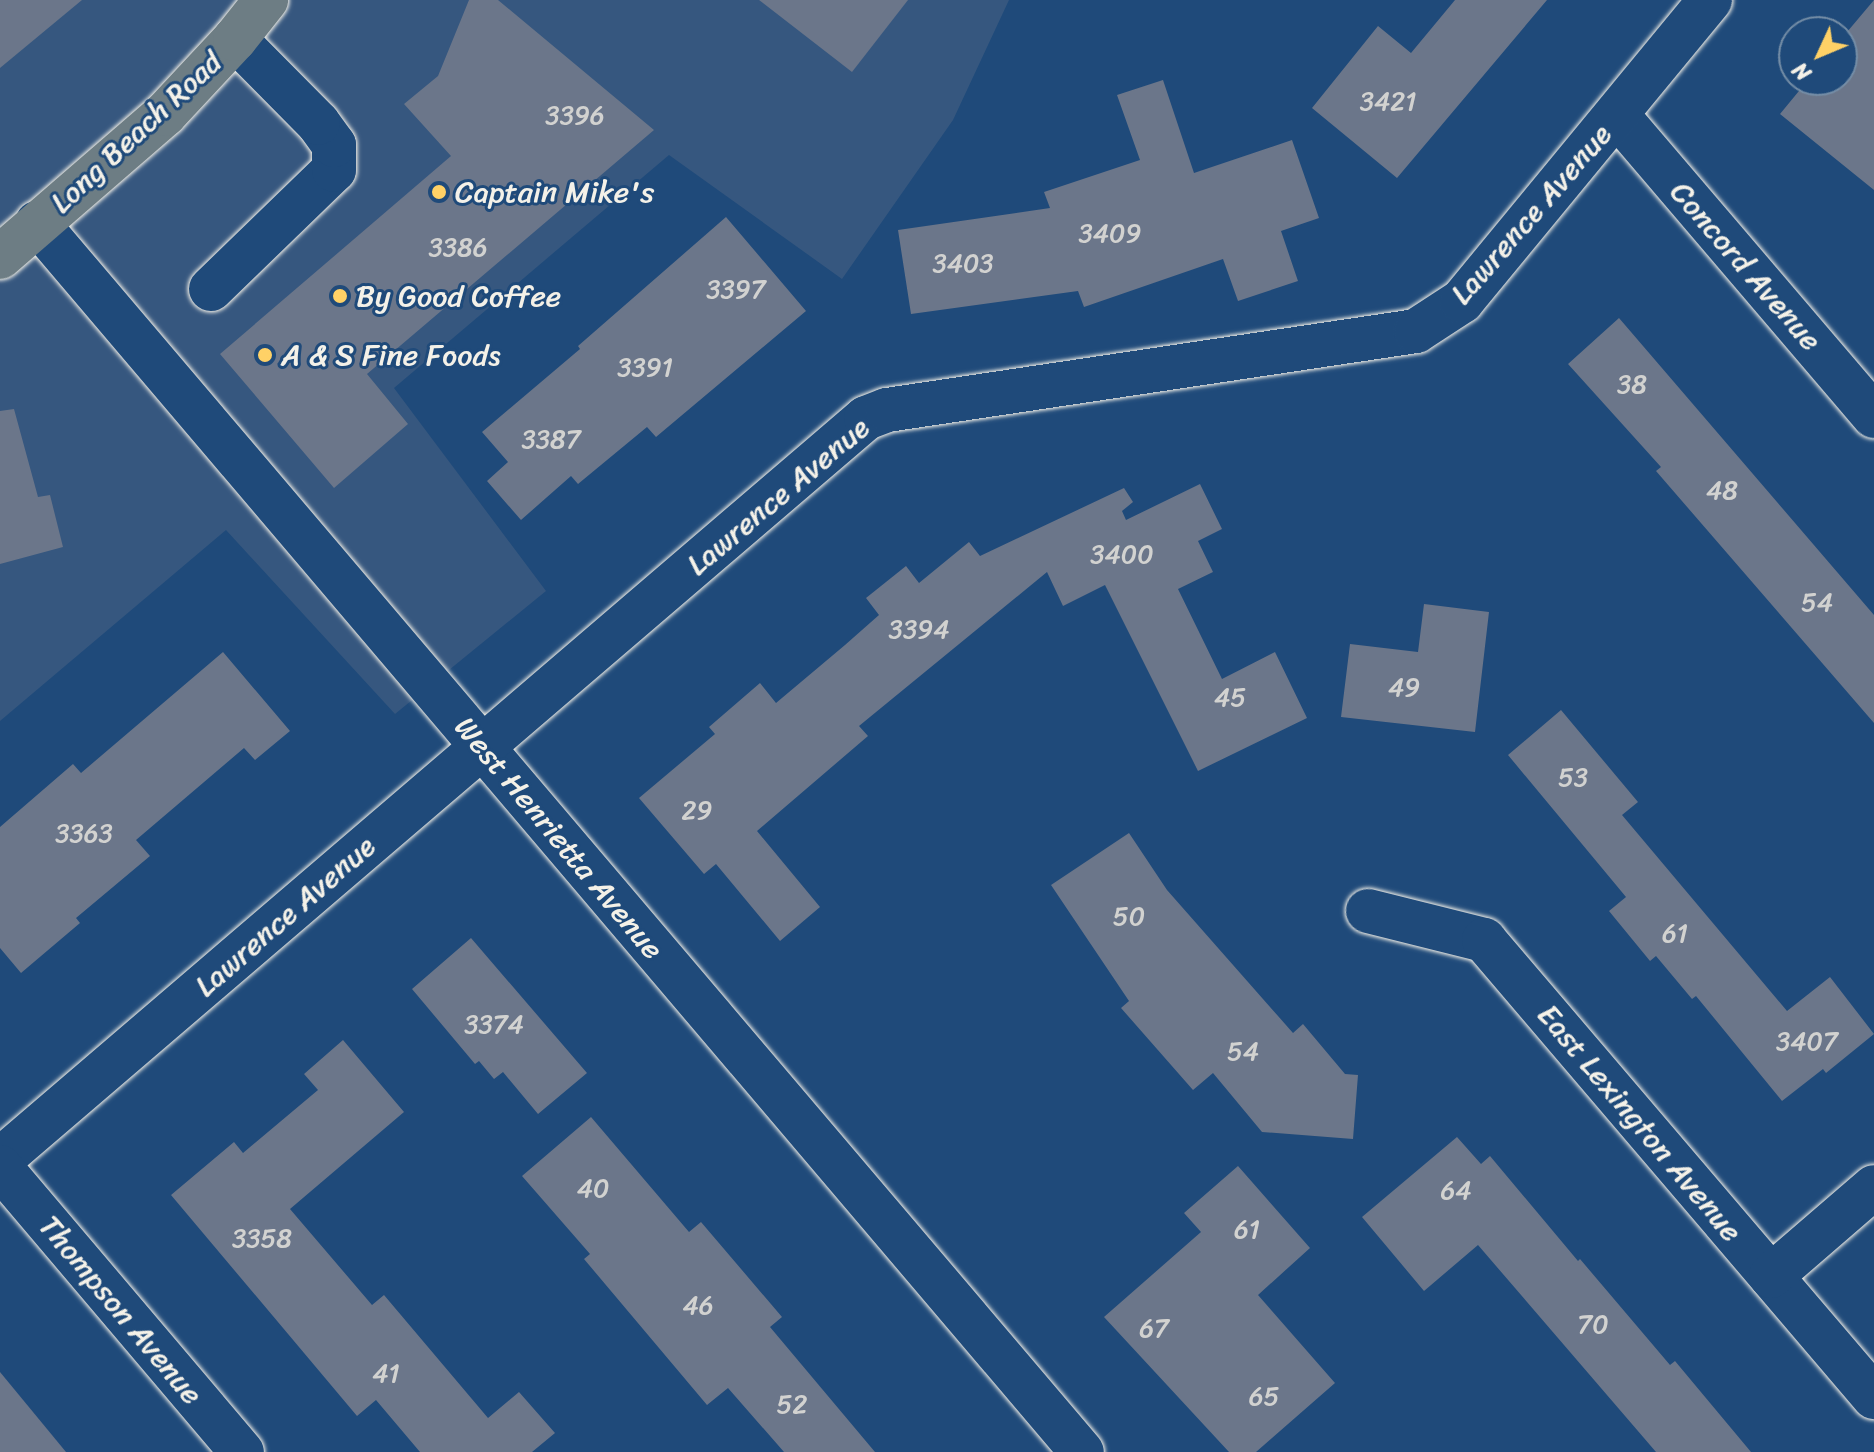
<!DOCTYPE html>
<style>
body{margin:0}
#map{position:relative;width:1874px;height:1452px;overflow:hidden;background:#1f4a7a;font-family:Sriracha,sans-serif}
div>[style]{position:absolute}
.built>*{inset:0;background:#36577f}
.building>*{inset:0;background:#6b768a}
.roads{filter:drop-shadow(0 0 2px #f4f1e8) drop-shadow(0 0 2px #f4f1e8)}
.minor>*{height:44px;margin:-22px;padding:0 22px;transform-origin:22px;border-radius:22px;background:#1f4a7a}
.major>*{height:44px;margin:-22px;padding:0 22px;transform-origin:22px;border-radius:22px;background:#6d7d84}
.dots>*{width:22px;height:22px;translate:-50% -50%;box-sizing:border-box;border:4px solid #1f4a7a;border-radius:50%}
span{translate:-50% -50%;white-space:nowrap;text-align:center;line-height:1.15;-webkit-text-stroke:6px #1f4a7a;paint-order:stroke}
.number-label{font-size:26px;color:#d2d2d0}
.number-label span{-webkit-text-stroke-width:0}
.street-label{font-size:30px;color:#f4f1e8}
.poi-label{font-size:30px;color:#f4f1e8}
.left{translate:0 -50%;text-align:left}
.north{position:absolute;left:1778px;top:16px;width:80px;height:80px;box-sizing:border-box;background:#1f4a7a;border:2px solid #748da6;border-radius:50%;rotate:226deg;font-size:22px;font-weight:700;line-height:32px;text-align:center;color:#f4f1e8}
.north::after{content:'';display:block;margin:auto;width:28px;height:36px;background:#ffd166;clip-path:polygon(50% 0,100% 100%,50% 72%,0 100%)}
</style>
<div id="map">
<div class="built">
<div style="clip-path:polygon(0 0,1009px 0,953px 120px,842px 279px,669px 155px,394px 388px,546px 591px,395px 714px,226px 530px,0 721px)"></div>
</div>
<div class="building">
<div style="clip-path:polygon(0 0,82px 0,0 68px)"></div>
<div style="clip-path:polygon(469px 0,498px 0,654px 130px,367px 374px,408px 424px,334px 488px,220px 354px,451px 156px,404px 104px,438px 76px)"></div>
<div style="clip-path:polygon(759px 0,908px 0,852px 72px)"></div>
<div style="clip-path:polygon(1455px 0,1547px 0,1397px 178px,1312px 108px,1378px 26px,1411px 53px)"></div>
<div style="clip-path:polygon(1874px 0,1874px 190px,1780px 114px,1808px 80px,1842px 80px,1842px 38px)"></div>
<div style="clip-path:polygon(1163px 80px,1194px 173px,1292px 140px,1319px 218px,1281px 231px,1298px 281px,1238px 301px,1223px 259px,1084px 307px,1078px 291px,911px 314px,898px 230px,1050px 208px,1044px 192px,1140px 160px,1117px 95px)"></div>
<div style="clip-path:polygon(726px 217px,806px 311px,656px 437px,647px 427px,578px 484px,571px 476px,521px 520px,487px 481px,508px 462px,482px 432px,580px 349px,578px 346px)"></div>
<div style="clip-path:polygon(1619px 318px,1874px 615px,1874px 723px,1656px 471px,1661px 467px,1568px 364px)"></div>
<div style="clip-path:polygon(14px 409px,38px 497px,50px 495px,63px 547px,0 564px,0 411px)"></div>
<div style="clip-path:polygon(1200px 484px,1222px 529px,1198px 541px,1213px 572px,1178px 589px,1222px 679px,1275px 652px,1307px 718px,1198px 771px,1105px 585px,1063px 606px,1047px 572px,859px 726px,868px 736px,757px 831px,820px 907px,780px 941px,716px 864px,704px 874px,639px 798px,715px 734px,709px 727px,760px 683px,776px 703px,845px 645px,879px 615px,866px 598px,906px 566px,919px 583px,969px 542px,980px 556px,1124px 488px,1133px 502px,1122px 511px,1126px 520px)"></div>
<div style="clip-path:polygon(1424px 604px,1489px 612px,1475px 732px,1341px 717px,1350px 644px,1418px 652px)"></div>
<div style="clip-path:polygon(223px 652px,290px 731px,255px 760px,244px 748px,136px 840px,150px 856px,76px 918px,80px 923px,21px 973px,0 948px,0 827px,73px 764px,81px 773px)"></div>
<div style="clip-path:polygon(1561px 710px,1638px 802px,1622px 815px,1787px 1011px,1830px 977px,1874px 1034px,1826px 1073px,1823px 1069px,1782px 1101px,1696px 996px,1692px 999px,1656px 956px,1650px 961px,1609px 911px,1626px 897px,1508px 755px)"></div>
<div style="clip-path:polygon(1129px 833px,1167px 890px,1293px 1033px,1303px 1024px,1345px 1074px,1358px 1075px,1353px 1139px,1262px 1132px,1213px 1073px,1193px 1090px,1121px 1008px,1129px 1001px,1051px 885px)"></div>
<div style="clip-path:polygon(471px 938px,587px 1073px,538px 1114px,503px 1072px,494px 1079px,479px 1061px,475px 1064px,412px 989px)"></div>
<div style="clip-path:polygon(343px 1040px,404px 1112px,290px 1209px,372px 1305px,384px 1295px,488px 1418px,519px 1392px,555px 1433px,532px 1452px,420px 1452px,376px 1400px,357px 1416px,171px 1195px,234px 1142px,243px 1153px,318px 1090px,304px 1074px)"></div>
<div style="clip-path:polygon(591px 1117px,689px 1232px,701px 1222px,782px 1317px,770px 1327px,875px 1452px,784px 1452px,728px 1388px,707px 1405px,584px 1259px,590px 1254px,522px 1176px)"></div>
<div style="clip-path:polygon(1457px 1137px,1481px 1164px,1490px 1156px,1578px 1261px,1580px 1259px,1670px 1365px,1675px 1361px,1751px 1452px,1656px 1452px,1478px 1245px,1424px 1291px,1362px 1217px)"></div>
<div style="clip-path:polygon(1238px 1166px,1310px 1248px,1258px 1295px,1335px 1383px,1256px 1452px,1229px 1452px,1104px 1317px,1201px 1232px,1184px 1213px)"></div>
<div style="clip-path:polygon(0 1372px,66px 1452px,0 1452px)"></div>
</div>
<div class="roads">
<div class="minor">
<div style="left:1617px;top:115px;width:396px;rotate:49.5deg"></div>
<div style="left:37px;top:223px;width:1613px;rotate:49.63deg"></div>
<div style="left:211px;top:289px;width:171px;rotate:-44.1deg"></div>
<div style="left:334px;top:170px;width:25px;rotate:-90deg"></div>
<div style="left:334px;top:145px;width:27px;rotate:-126deg"></div>
<div style="left:318px;top:123px;width:118px;rotate:-134.7deg"></div>
<div style="left:1368px;top:911px;width:120px;rotate:14deg"></div>
<div style="left:1484px;top:940px;width:601px;rotate:49.52deg"></div>
<div style="left:0;top:1160px;width:1140px;rotate:-40.59deg"></div>
<div style="left:866px;top:418px;width:22px;rotate:-21deg"></div>
<div style="left:887px;top:410px;width:535px;rotate:-8.49deg"></div>
<div style="left:1416px;top:331px;width:55px;rotate:-33.1deg"></div>
<div style="left:1462px;top:301px;width:390px;rotate:-50.5deg"></div>
<div style="left:0;top:1167px;width:374px;rotate:49.7deg"></div>
<div style="left:1771px;top:1276px;width:136px;rotate:-40.8deg"></div>
</div>
<div class="major">
<div style="left:0;top:257px;width:218px;rotate:-40.9deg"></div>
<div style="left:165px;top:114px;width:103px;rotate:-47deg"></div>
<div style="left:235px;top:39px;width:50px;rotate:-51.5deg"></div>
</div>
</div>
<div class="dots">
<div style="left:439px;top:192px;background:#ffd166"></div>
<div style="left:340px;top:296px;background:#ffd166"></div>
<div style="left:265px;top:355px;background:#ffd166"></div>
</div>
<div class="number-label">
<span style="left:1388px;top:102px">3421</span>
<span style="left:575px;top:116px">3396</span>
<span style="left:1110px;top:234px">3409</span>
<span style="left:458px;top:248px">3386</span>
<span style="left:963px;top:264px">3403</span>
<span style="left:736px;top:290px">3397</span>
<span style="left:645px;top:368px">3391</span>
<span style="left:1632px;top:385px">38</span>
<span style="left:551px;top:440px">3387</span>
<span style="left:1722px;top:491px">48</span>
<span style="left:1122px;top:555px">3400</span>
<span style="left:1817px;top:603px">54</span>
<span style="left:919px;top:630px">3394</span>
<span style="left:1404px;top:688px">49</span>
<span style="left:1230px;top:698px">45</span>
<span style="left:1573px;top:778px">53</span>
<span style="left:697px;top:811px">29</span>
<span style="left:84px;top:834px">3363</span>
<span style="left:1129px;top:917px">50</span>
<span style="left:1675px;top:934px">61</span>
<span style="left:494px;top:1025px">3374</span>
<span style="left:1807px;top:1042px">3407</span>
<span style="left:1243px;top:1052px">54</span>
<span style="left:593px;top:1189px">40</span>
<span style="left:1456px;top:1191px">64</span>
<span style="left:1247px;top:1230px">61</span>
<span style="left:262px;top:1239px">3358</span>
<span style="left:698px;top:1306px">46</span>
<span style="left:1593px;top:1325px">70</span>
<span style="left:1154px;top:1329px">67</span>
<span style="left:386px;top:1374px">41</span>
<span style="left:1264px;top:1397px">65</span>
<span style="left:792px;top:1405px">52</span>
</div>
<div class="street-label">
<span style="left:136px;top:132px;rotate:-43deg">Long Beach Road</span>
<span style="left:1531px;top:214px;rotate:-49deg">Lawrence Avenue</span>
<span style="left:1746px;top:266px;rotate:49deg">Concord Avenue</span>
<span style="left:778px;top:496px;rotate:-40deg">Lawrence Avenue</span>
<span style="left:559px;top:838px;rotate:50deg">West Henrietta Avenue</span>
<span style="left:285px;top:916px;rotate:-41deg">Lawrence Avenue</span>
<span style="left:1640px;top:1123px;rotate:50deg">East Lexington Avenue</span>
<span style="left:121px;top:1310px;rotate:50deg">Thompson Avenue</span>
</div>
<div class="poi-label">
<span class="left" style="left:455px;top:192px">Captain Mike's</span>
<span class="left" style="left:356px;top:296px">By Good Coffee</span>
<span class="left" style="left:281px;top:355px">A &amp; S Fine Foods</span>
</div>
<div class="north">N</div>
</div>
